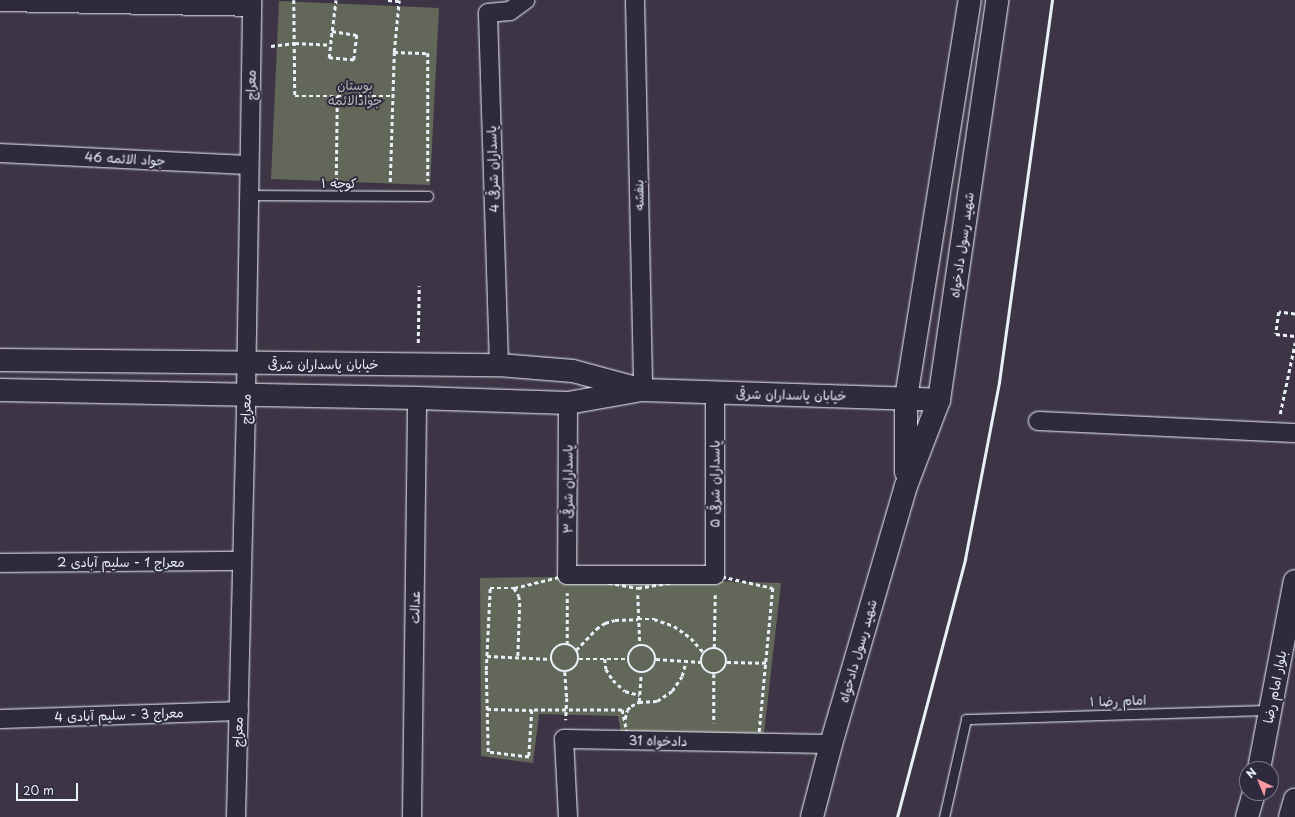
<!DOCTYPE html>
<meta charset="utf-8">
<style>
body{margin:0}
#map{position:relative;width:1295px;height:817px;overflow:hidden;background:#3d3545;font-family:"Playpen Sans","Playpen Sans Arabic",sans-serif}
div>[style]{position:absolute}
.green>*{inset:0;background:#636759}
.path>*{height:2.5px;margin-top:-1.25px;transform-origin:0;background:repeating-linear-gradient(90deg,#e8f1f8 0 4px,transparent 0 7px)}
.path>.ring{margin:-1.25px;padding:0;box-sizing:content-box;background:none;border:2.5px solid #e8f1f8;border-radius:50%}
.roads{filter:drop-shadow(0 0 1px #e8f1f8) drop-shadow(0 0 1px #e8f1f8)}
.lane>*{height:9px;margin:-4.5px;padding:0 4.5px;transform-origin:4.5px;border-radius:4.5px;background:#2f2a3d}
.street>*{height:18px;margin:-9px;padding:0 9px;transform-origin:9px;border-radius:9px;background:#2f2a3d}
.secondary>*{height:22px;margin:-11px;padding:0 11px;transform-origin:11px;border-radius:11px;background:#2f2a3d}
.primary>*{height:22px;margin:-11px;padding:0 11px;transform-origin:11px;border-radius:11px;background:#2f2a3d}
.rail>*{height:3px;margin:-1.5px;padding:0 1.5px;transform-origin:1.5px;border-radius:1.5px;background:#e8f1f8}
span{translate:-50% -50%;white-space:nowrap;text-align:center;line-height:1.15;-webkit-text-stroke:4px #2f2a3d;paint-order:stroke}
.street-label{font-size:13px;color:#e8f1f8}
.park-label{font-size:13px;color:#b3bab8}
.north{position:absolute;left:1239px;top:761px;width:40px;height:40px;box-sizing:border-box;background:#2f2a3d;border:1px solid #797a88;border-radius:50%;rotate:316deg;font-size:11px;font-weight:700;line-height:16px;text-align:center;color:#e8f1f8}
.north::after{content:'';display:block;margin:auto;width:14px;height:18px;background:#ff9aa2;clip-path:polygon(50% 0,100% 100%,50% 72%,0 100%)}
.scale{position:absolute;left:16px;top:783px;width:62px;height:18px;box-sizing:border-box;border:2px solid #e8f1f8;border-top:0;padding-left:5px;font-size:12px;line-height:14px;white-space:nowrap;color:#e8f1f8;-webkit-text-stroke:3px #2f2a3d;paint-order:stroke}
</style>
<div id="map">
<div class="green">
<div style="clip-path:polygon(279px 1px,439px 8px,430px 185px,271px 179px)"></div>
<div style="clip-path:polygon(551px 577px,781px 583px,763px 742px,622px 738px,618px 716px,539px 714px,533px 763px,481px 756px,480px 578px)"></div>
</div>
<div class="path">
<div style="left:294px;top:0;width:96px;rotate:89.4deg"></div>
<div style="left:295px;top:96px;width:98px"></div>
<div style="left:388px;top:0;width:10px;rotate:6deg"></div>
<div style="left:332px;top:31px;width:25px;rotate:9deg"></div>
<div style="left:357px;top:35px;width:25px;rotate:97deg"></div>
<div style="left:354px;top:60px;width:25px;rotate:-175deg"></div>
<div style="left:329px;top:58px;width:27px;rotate:-84deg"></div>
<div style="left:332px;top:31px;width:31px;rotate:-83deg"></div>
<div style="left:271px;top:46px;width:24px;rotate:-7deg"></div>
<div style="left:295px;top:43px;width:35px;rotate:3deg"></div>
<div style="left:394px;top:52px;width:34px;rotate:2deg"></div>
<div style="left:428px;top:53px;width:128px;rotate:90deg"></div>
<div style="left:336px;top:182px;width:86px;rotate:-89.3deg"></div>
<div style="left:390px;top:182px;width:130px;rotate:-88.2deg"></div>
<div style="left:394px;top:52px;width:52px;rotate:-84.5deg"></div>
<div style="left:1295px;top:314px;width:16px;rotate:-173deg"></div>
<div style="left:1279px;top:312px;width:22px;rotate:98deg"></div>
<div style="left:1276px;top:334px;width:19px;rotate:6deg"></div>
<div style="left:418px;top:343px;width:57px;rotate:-89deg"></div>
<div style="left:1280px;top:414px;width:73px;rotate:-78.1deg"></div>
<div style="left:567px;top:575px;width:72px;rotate:10.4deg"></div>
<div style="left:638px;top:588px;width:78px;rotate:-9.6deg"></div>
<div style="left:715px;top:575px;width:59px;rotate:12.6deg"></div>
<div style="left:773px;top:588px;width:150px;rotate:95.4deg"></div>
<div style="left:759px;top:737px;width:132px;rotate:-178.7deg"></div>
<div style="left:627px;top:734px;width:25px;rotate:-102deg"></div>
<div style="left:622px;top:710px;width:90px;rotate:180deg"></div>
<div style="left:532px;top:710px;width:47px;rotate:93.7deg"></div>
<div style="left:529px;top:757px;width:41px;rotate:-173deg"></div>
<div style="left:488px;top:752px;width:82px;rotate:-91.4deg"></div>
<div style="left:486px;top:670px;width:82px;rotate:-87.2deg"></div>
<div style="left:490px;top:588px;width:24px"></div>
<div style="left:514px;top:588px;width:55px;rotate:-13.8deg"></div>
<div style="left:514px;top:588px;width:9px;rotate:58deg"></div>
<div style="left:519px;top:596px;width:7px;rotate:82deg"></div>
<div style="left:520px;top:603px;width:54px;rotate:92.1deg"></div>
<div style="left:638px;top:595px;width:50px;rotate:87.7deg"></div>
<div class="ring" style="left:551px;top:644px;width:25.5px;height:25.5px"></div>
<div class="ring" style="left:628px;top:645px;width:25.5px;height:25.5px"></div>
<div style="left:567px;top:645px;width:52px;rotate:-90deg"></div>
<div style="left:714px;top:648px;width:53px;rotate:-88.9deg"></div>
<div class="ring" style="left:701px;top:648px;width:23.5px;height:23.5px"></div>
<div style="left:576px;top:650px;width:29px;rotate:-46deg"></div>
<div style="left:596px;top:629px;width:11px;rotate:-34deg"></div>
<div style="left:605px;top:623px;width:10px;rotate:-17deg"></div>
<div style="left:615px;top:620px;width:23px;rotate:-2deg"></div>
<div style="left:638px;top:619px;width:16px"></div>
<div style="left:654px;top:619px;width:21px;rotate:19deg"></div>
<div style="left:674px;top:626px;width:21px;rotate:35deg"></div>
<div style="left:691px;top:638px;width:20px;rotate:49deg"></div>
<div style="left:487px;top:656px;width:64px;rotate:2.7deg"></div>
<div style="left:579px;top:659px;width:49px"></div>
<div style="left:605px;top:659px;width:10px;rotate:84deg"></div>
<div style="left:606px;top:669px;width:13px;rotate:58deg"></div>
<div style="left:613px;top:680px;width:16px;rotate:43deg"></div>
<div style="left:625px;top:691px;width:15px;rotate:16deg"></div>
<div style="left:656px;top:659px;width:45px;rotate:3.8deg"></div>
<div style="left:727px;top:662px;width:39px;rotate:1deg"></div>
<div style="left:565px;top:672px;width:26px;rotate:86deg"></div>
<div style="left:567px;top:698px;width:22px;rotate:93deg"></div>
<div style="left:714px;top:674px;width:49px;rotate:90deg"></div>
<div style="left:639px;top:702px;width:28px;rotate:-86deg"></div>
<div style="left:487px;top:709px;width:45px;rotate:1.3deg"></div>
<div style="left:625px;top:719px;width:9px;rotate:-77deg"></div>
<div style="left:627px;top:710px;width:6px;rotate:-45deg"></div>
<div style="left:631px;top:706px;width:9px;rotate:-27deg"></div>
<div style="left:639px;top:702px;width:18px;rotate:-3deg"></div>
<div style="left:657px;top:701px;width:18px;rotate:-34deg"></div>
<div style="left:672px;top:691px;width:18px;rotate:-56deg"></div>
<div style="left:682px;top:676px;width:16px;rotate:-75deg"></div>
</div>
<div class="roads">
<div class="lane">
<div style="left:249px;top:195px;width:179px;rotate:0.3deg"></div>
<div style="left:944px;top:817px;width:100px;rotate:-77.3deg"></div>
<div style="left:966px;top:719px;width:304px;rotate:-1.7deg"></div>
</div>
<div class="street">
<div style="left:635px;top:0;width:390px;rotate:88.8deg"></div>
<div style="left:0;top:2px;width:252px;rotate:1.1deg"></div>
<div style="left:0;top:153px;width:249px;rotate:2.8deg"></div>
<div style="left:499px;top:365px;width:352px;rotate:-91.8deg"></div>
<div style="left:488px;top:13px;width:22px;rotate:-5deg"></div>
<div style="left:510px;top:11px;width:19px;rotate:-36deg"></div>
<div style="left:568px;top:403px;width:172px;rotate:90.3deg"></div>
<div style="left:567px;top:575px;width:148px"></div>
<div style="left:715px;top:575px;width:182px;rotate:-90deg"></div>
<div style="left:1038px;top:421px;width:257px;rotate:2.7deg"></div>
<div style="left:0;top:563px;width:242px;rotate:-0.5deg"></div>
<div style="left:0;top:719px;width:239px;rotate:-1.9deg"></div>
<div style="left:236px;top:817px;width:422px;rotate:-88.6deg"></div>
<div style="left:246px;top:395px;width:395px;rotate:-89.1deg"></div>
<div style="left:412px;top:817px;width:419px;rotate:-89.3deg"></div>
<div style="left:568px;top:817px;width:78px;rotate:-92.9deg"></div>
<div style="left:564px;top:739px;width:267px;rotate:1.1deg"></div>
</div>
<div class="secondary">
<div style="left:0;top:360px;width:499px;rotate:0.6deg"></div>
<div style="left:499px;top:365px;width:74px;rotate:4.6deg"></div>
<div style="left:573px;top:371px;width:73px;rotate:15.2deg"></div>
<div style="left:643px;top:390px;width:296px;rotate:1.9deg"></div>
<div style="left:0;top:390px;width:417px;rotate:1.1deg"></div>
<div style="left:417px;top:398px;width:151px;rotate:1.9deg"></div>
<div style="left:568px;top:403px;width:69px;rotate:-10deg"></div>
<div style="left:906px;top:472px;width:74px;rotate:-90deg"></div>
<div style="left:906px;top:398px;width:403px;rotate:-80.9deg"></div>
<div style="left:812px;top:817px;width:75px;rotate:-75.4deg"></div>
<div style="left:831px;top:744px;width:269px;rotate:-73.8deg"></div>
<div style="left:906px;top:486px;width:92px;rotate:-69deg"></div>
<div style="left:939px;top:400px;width:404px;rotate:-81.7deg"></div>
</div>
<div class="primary">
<div style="left:1259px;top:769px;width:191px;rotate:-79.2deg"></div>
<div style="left:1247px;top:817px;width:25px;rotate:-74deg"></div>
<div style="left:1290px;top:817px;width:18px;rotate:-74deg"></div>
</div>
</div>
<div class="rail">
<div style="left:897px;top:817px;width:267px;rotate:-75.2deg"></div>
<div style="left:965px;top:559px;width:180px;rotate:-79.1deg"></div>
<div style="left:999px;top:382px;width:386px;rotate:-82.1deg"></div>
</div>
<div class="street-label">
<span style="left:251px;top:85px;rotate:-89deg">معراج</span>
<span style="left:125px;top:159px;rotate:3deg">جواد الائمه 46</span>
<span style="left:493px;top:169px;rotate:-92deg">پاسداران شرقی 4</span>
<span style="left:339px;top:183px">کوچه ۱</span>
<span style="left:639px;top:195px;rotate:-91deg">بنفشه</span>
<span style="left:962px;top:245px;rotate:-82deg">شهید رسول دادخواه</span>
<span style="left:323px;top:364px">خیابان پاسداران شرقی</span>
<span style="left:791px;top:395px;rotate:1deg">خیابان پاسداران شرقی</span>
<span style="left:246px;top:409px;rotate:-89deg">معراج</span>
<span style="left:715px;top:484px;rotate:-90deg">پاسداران شرقی ۵</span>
<span style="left:568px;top:489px;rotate:-90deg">پاسداران شرقی ۳</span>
<span style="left:121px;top:562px">معراج 1 - سلیم آبادی 2</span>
<span style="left:415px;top:607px;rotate:-89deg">عدالت</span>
<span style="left:858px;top:651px;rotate:-74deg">شهید رسول دادخواه</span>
<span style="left:1275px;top:687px;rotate:-79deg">بلوار امام رضا</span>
<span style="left:1118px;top:701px;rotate:-2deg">امام رضا ۱</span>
<span style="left:119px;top:715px;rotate:-2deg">معراج 3 - سلیم آبادی 4</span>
<span style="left:238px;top:732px;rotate:-89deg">معراج</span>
<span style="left:658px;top:741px;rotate:1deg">دادخواه 31</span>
</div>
<div class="park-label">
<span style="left:355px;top:93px">بوستان<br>جوادالائمه</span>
</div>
<div class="north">N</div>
<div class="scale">20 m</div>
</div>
